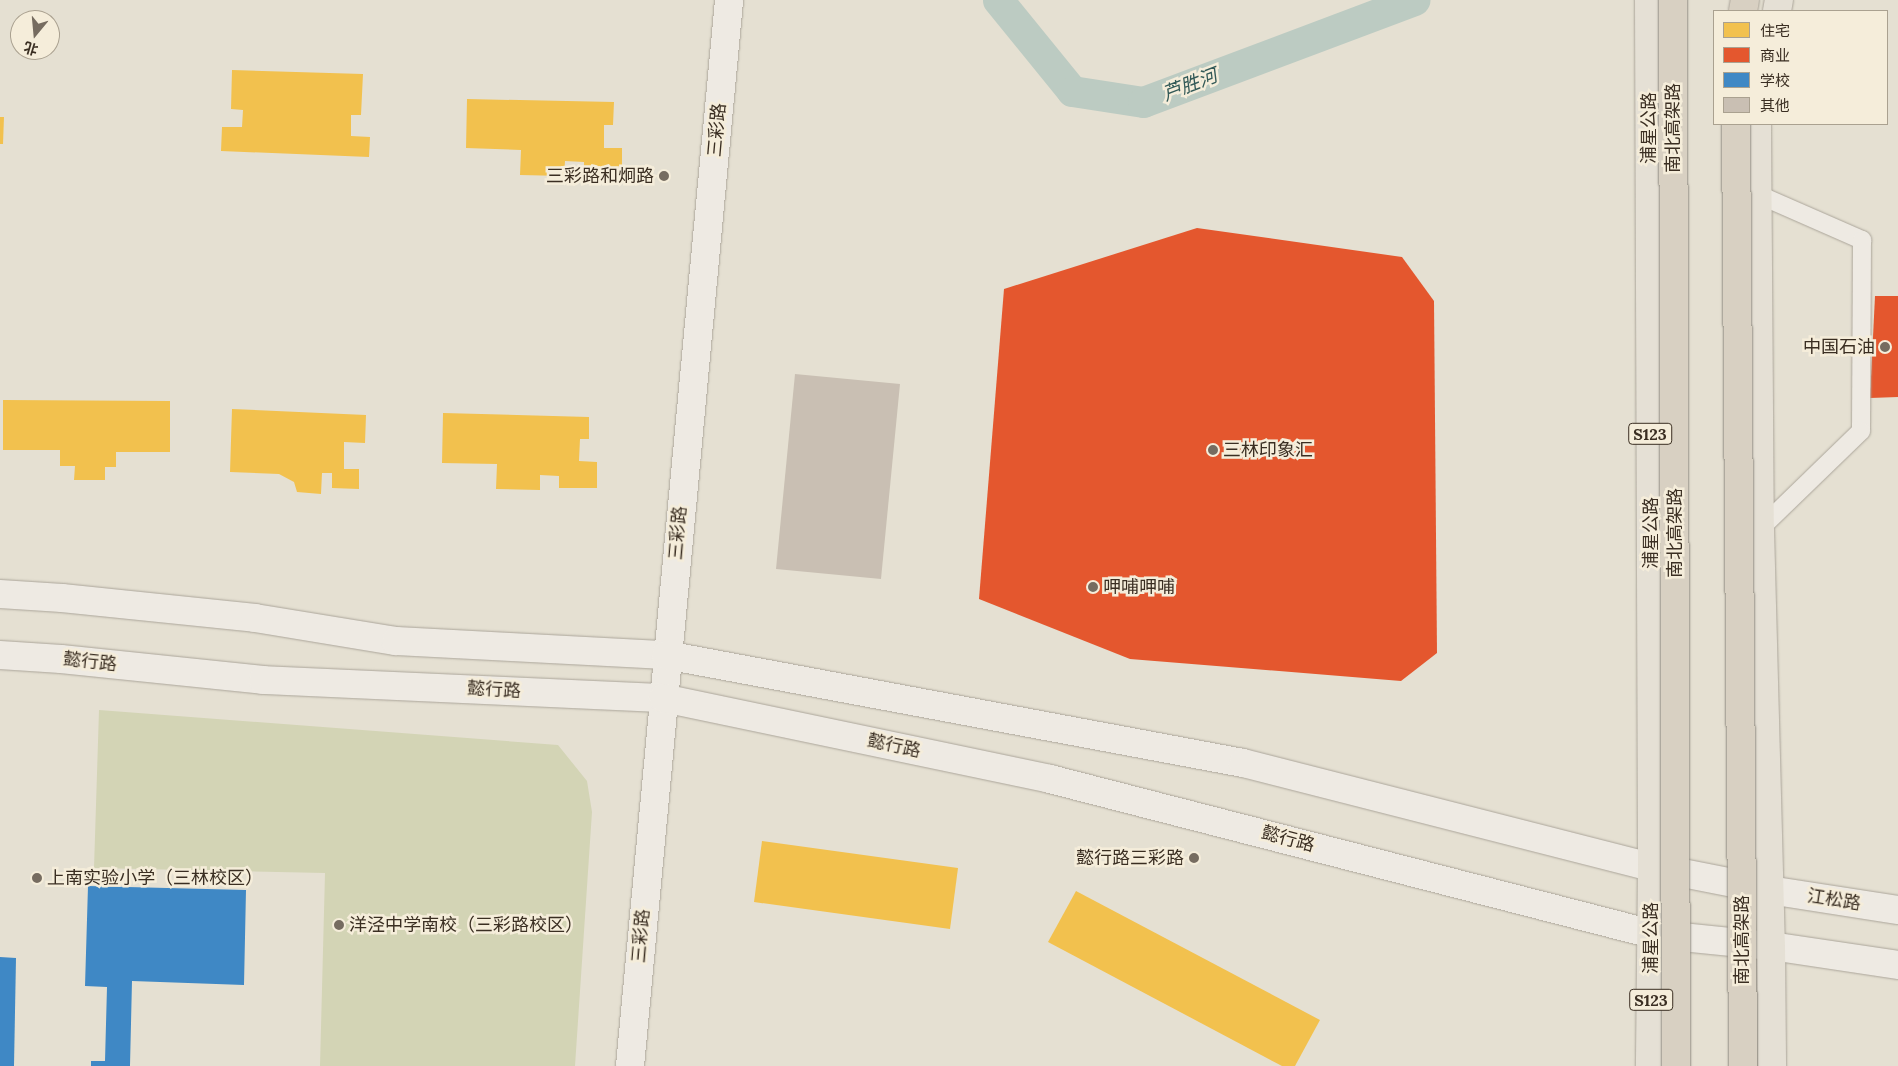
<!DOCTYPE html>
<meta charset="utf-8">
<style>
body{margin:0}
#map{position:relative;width:1898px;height:1066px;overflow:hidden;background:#e5e0d2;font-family:Lora,"Noto Sans SC",serif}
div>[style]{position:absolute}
.green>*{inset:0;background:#d3d4b5}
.homes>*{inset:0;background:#f2c14e}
.shops>*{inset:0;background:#e4572e}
.schools>*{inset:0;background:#3f88c5}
.canal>*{height:31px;margin:-15.5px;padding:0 15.5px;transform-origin:15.5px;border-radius:15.5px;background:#bccbc2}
.building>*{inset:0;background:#c9bfb3}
.roads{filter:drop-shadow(0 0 1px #aba59a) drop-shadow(0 0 1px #aba59a)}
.lane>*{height:18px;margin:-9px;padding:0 9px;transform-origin:9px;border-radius:9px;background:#eeeae3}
.street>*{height:28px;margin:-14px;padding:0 14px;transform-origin:14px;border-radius:14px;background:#eeeae3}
.secondary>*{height:28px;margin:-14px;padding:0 14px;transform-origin:14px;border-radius:14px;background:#eeeae3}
.primary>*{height:28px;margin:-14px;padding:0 14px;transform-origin:14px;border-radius:14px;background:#e5e0d5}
.highway>*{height:28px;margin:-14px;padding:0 14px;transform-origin:14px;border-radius:14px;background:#d8d0c2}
.bridges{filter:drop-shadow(0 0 1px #908b81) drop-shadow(0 0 1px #908b81)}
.highway-bridge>*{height:28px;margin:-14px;padding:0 14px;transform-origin:14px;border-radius:14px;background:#d8d0c2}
.dots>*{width:14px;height:14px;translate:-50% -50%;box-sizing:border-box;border:2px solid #f5edda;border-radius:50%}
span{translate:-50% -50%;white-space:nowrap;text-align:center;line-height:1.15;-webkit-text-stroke:5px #f5edda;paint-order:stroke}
.shield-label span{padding:1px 4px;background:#f5edda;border:1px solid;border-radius:4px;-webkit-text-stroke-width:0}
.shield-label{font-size:16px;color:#3a2e22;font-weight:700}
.street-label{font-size:18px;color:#3a2e22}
.poi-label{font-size:18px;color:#3a2e22}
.right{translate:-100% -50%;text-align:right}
.left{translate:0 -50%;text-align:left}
.water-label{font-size:19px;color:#325957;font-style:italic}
.legend{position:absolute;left:1713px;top:10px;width:175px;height:115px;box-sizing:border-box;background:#f5edda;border:1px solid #aaa190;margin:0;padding:6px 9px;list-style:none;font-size:15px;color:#3a2e22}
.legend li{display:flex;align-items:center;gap:10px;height:25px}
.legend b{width:25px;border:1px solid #aaa190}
.north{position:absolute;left:10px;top:10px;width:50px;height:50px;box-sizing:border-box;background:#f5edda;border:1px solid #aaa190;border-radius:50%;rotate:197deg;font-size:14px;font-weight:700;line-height:20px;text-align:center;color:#3a2e22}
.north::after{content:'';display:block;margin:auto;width:18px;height:22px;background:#766c60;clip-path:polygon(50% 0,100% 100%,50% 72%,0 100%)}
</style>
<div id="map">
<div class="green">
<div style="clip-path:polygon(99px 710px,558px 745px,587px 781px,592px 812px,575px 1066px,320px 1066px,325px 873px,94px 868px)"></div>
</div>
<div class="homes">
<div style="clip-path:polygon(232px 70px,363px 74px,361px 115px,351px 115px,351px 136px,370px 137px,369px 157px,221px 151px,222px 127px,242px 127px,243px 110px,231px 109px)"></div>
<div style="clip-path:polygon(467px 99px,614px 102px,613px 125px,604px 125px,604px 148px,622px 148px,622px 175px,584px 173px,584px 162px,565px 161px,564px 176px,520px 175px,521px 150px,466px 148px)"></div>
<div style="clip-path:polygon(0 117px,4px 117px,3px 144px,0 144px)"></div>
<div style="clip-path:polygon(3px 400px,170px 401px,170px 452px,116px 452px,116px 467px,105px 467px,105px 480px,74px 480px,75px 466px,60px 466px,60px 450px,3px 450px)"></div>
<div style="clip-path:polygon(232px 409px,366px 415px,365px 443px,344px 442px,344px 469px,359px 469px,359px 489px,332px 488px,332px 473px,322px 473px,321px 494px,297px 492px,294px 482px,279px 474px,230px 472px)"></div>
<div style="clip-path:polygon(443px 413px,589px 417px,589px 439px,580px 439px,579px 461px,597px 462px,597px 488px,559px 488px,559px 476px,540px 475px,540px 490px,496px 489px,497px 464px,442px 463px)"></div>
<div style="clip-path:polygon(762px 841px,958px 868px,950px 929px,754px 902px)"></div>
<div style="clip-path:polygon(1076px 891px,1320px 1020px,1295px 1066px,1282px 1066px,1048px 942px)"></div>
</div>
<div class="shops">
<div style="clip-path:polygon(1197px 228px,1402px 257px,1434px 301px,1437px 653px,1401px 681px,1130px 659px,979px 599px,1004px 289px)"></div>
<div style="clip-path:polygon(1875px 296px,1898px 296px,1898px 397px,1870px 398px)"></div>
</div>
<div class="schools">
<div style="clip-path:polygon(88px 886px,246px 890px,244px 985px,132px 981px,130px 1066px,91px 1066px,91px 1061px,105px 1061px,107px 987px,85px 986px)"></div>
<div style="clip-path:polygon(0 957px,16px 958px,14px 1066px,0 1066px)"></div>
</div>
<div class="canal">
<div style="left:998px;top:0;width:117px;rotate:50.9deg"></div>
<div style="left:1072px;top:91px;width:72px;rotate:8.8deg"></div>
<div style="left:1143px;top:102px;width:290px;rotate:-20.6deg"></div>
</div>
<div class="building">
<div style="clip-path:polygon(795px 374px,900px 384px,881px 579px,776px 569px)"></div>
</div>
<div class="roads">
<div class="lane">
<div style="left:1757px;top:194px;width:115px;rotate:23.7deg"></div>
<div style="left:1862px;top:240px;width:191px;rotate:90.3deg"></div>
<div style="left:1861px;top:431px;width:141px;rotate:135.9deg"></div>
</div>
<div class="street">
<div style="left:630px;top:1066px;width:1071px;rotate:-84.69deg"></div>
</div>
<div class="secondary">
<div style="left:0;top:594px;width:62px;rotate:3.7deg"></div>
<div style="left:62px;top:598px;width:194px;rotate:5.9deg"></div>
<div style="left:255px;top:618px;width:143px;rotate:9.3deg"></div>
<div style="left:396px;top:641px;width:270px;rotate:3deg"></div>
<div style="left:666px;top:655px;width:587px;rotate:10.6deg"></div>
<div style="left:1243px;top:763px;width:422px;rotate:14.3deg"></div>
<div style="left:1652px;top:867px;width:119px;rotate:11.1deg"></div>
<div style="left:1769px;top:890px;width:131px;rotate:8.8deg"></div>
<div style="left:0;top:655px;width:61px;rotate:3.8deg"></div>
<div style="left:61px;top:659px;width:203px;rotate:5.9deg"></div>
<div style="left:263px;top:680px;width:400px;rotate:2.6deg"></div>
<div style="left:663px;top:698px;width:395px;rotate:11.8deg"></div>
<div style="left:1050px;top:779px;width:622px;rotate:14.44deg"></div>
<div style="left:1652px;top:934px;width:120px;rotate:5.8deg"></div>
<div style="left:1771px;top:946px;width:128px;rotate:8.5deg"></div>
</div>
<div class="primary">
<div style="left:1649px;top:0;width:867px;rotate:89.8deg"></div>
<div style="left:1652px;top:867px;width:199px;rotate:90.6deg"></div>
<div style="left:1777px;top:11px;width:11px;rotate:-80deg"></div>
<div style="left:1757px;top:124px;width:405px;rotate:89.6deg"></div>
<div style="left:1760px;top:529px;width:417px;rotate:88.5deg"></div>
<div style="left:1771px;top:946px;width:120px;rotate:89.5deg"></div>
</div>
<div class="highway">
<div style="left:1743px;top:11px;width:11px;rotate:-80deg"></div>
</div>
</div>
<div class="bridges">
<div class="highway-bridge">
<div style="left:1673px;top:0;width:1066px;rotate:89.84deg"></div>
<div style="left:1736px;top:124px;width:942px;rotate:89.57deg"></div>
</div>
</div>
<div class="dots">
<div style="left:664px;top:176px;background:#766c60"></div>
<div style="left:1885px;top:347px;background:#766c60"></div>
<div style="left:1213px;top:450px;background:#766c60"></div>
<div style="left:1093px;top:587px;background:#766c60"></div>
<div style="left:1194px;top:858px;background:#766c60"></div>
<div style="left:37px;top:878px;background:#766c60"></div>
<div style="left:339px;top:925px;background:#766c60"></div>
</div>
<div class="shield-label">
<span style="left:1650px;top:434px">S123</span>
<span style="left:1651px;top:1000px">S123</span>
</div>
<div class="street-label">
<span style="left:1649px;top:128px;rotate:-90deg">浦星公路</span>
<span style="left:1673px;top:128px;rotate:-90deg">南北高架路</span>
<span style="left:717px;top:130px;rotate:-85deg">三彩路</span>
<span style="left:678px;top:533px;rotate:-85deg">三彩路</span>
<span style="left:1651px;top:533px;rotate:-90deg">浦星公路</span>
<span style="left:1675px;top:533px;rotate:-90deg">南北高架路</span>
<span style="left:90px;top:662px;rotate:6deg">懿行路</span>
<span style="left:494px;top:690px;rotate:3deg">懿行路</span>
<span style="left:894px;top:746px;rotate:12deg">懿行路</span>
<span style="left:1288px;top:839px;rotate:15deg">懿行路</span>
<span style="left:1834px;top:900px;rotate:9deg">江松路</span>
<span style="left:641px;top:936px;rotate:-85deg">三彩路</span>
<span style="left:1651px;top:938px;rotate:-90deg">浦星公路</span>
<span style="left:1742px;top:940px;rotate:-90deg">南北高架路</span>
</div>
<div class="poi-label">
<span class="right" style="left:654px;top:176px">三彩路和炯路</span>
<span class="right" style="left:1875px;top:347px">中国石油</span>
<span class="left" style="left:1223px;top:450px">三林印象汇</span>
<span class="left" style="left:1103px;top:587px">呷哺呷哺</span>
<span class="right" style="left:1184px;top:858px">懿行路三彩路</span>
<span class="left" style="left:47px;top:878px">上南实验小学（三林校区）</span>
<span class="left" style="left:349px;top:925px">洋泾中学南校（三彩路校区）</span>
</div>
<div class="water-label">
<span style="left:1190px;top:85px;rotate:-21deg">芦胜河</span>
</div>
<ul class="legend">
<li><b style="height:14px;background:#f2c14e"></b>住宅</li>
<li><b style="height:14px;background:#e4572e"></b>商业</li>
<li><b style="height:14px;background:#3f88c5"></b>学校</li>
<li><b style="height:14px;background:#c9bfb3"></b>其他</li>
</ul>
<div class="north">北</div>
</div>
